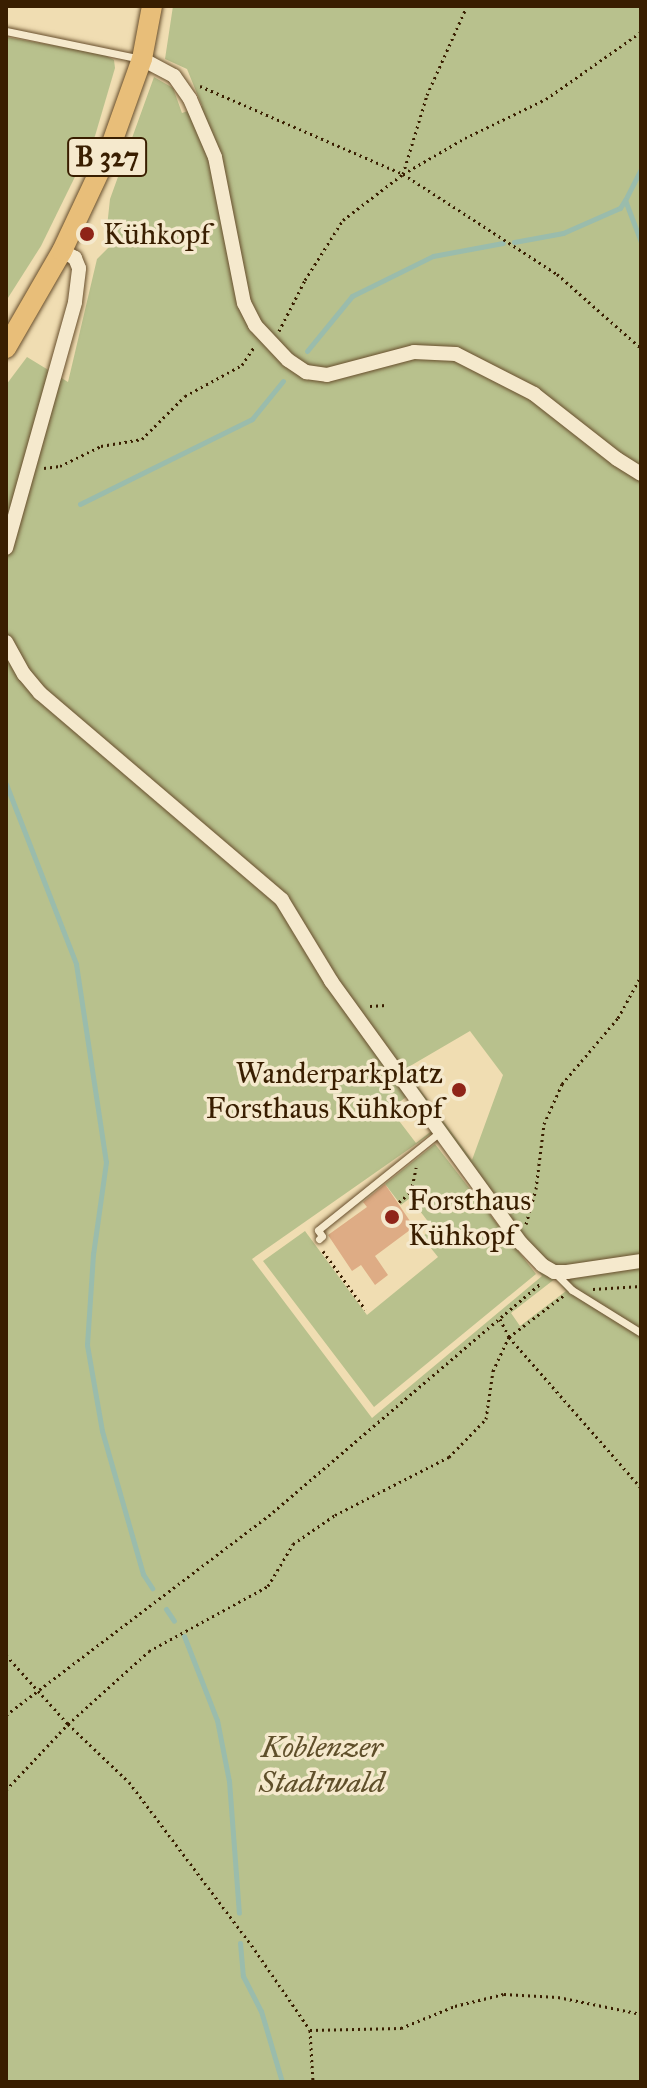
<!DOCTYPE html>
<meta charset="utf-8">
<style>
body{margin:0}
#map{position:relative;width:647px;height:2088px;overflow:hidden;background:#f0ddb2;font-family:"IM FELL Great Primer",serif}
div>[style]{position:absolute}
.green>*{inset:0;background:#b8c18d}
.stream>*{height:5px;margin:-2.5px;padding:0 2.5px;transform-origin:2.5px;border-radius:2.5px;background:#9abcac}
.building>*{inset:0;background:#deac85}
.path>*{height:3px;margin-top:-1.5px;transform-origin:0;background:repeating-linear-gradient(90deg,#391e00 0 2px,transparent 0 6px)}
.roads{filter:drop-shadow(0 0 2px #674e2c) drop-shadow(0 0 2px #674e2c)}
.lane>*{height:7px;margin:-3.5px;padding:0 3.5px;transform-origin:3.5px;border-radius:3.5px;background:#f5e9cd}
.street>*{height:14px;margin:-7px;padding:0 7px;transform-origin:7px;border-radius:7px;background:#f5e9cd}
.primary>*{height:20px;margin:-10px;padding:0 10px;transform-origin:10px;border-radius:10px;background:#e8be79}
.dots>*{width:22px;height:22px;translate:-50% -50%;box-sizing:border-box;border:4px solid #f5e9cd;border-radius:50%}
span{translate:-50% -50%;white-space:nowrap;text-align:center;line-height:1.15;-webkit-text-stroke:7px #f5e9cd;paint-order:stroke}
.shield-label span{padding:2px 6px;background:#f5e9cd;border:2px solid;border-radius:6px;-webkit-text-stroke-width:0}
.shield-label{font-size:28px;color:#391e00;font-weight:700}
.poi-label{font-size:30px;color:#391e00}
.left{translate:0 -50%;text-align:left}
.right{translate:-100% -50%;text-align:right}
.park-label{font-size:30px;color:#5f4f2a;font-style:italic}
.frame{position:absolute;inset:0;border:8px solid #391e00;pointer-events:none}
</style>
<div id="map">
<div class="green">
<div style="clip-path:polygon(evenodd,173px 6px,641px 6px,641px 2082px,6px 2082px,6px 385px,27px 357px,68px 382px,97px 259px,112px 244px,107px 227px,110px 199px,154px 77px,173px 88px,182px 113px,202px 106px,187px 69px,165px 59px,173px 6px,470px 1031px,503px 1075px,472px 1160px,405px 1069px,470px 1031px,173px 6px,409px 1095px,434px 1129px,416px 1143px,390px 1109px,409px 1095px,173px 6px,432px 1133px,542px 1276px,372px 1418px,252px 1259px,432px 1133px,173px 6px,556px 1278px,566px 1291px,520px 1326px,511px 1313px,556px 1278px)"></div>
<div style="clip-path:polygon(6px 37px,103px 54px,114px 60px,115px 68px,95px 136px,41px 246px,6px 301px)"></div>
<div style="clip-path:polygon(435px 1144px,536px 1274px,374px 1407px,263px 1261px,305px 1231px,367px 1315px,438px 1257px,422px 1237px,433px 1228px,410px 1198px,401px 1205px,385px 1184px)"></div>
</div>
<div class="stream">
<div style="left:641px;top:169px;width:35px;rotate:117deg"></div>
<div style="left:625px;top:200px;width:45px;rotate:69.1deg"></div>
<div style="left:514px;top:242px;width:50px;rotate:-10.4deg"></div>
<div style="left:563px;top:233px;width:62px;rotate:-23.7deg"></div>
<div style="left:620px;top:208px;width:9px;rotate:-58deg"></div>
<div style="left:307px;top:351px;width:71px;rotate:-50.7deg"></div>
<div style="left:352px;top:296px;width:90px;rotate:-26.3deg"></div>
<div style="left:433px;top:256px;width:71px;rotate:-10.5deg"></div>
<div style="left:80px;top:504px;width:192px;rotate:-26.3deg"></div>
<div style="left:252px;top:419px;width:49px;rotate:-50.8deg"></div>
<div style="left:6px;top:784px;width:193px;rotate:68.7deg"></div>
<div style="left:76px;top:964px;width:200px;rotate:81.4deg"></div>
<div style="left:106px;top:1162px;width:93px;rotate:98deg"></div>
<div style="left:93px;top:1254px;width:91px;rotate:93.8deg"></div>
<div style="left:87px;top:1345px;width:87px;rotate:80.1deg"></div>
<div style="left:102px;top:1431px;width:149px;rotate:74deg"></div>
<div style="left:143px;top:1574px;width:17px;rotate:57deg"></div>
<div style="left:166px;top:1609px;width:14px;rotate:56deg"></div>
<div style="left:184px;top:1636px;width:90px;rotate:68.6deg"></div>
<div style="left:217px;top:1720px;width:62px;rotate:78.9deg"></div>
<div style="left:229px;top:1781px;width:132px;rotate:85.7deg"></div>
<div style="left:240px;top:1943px;width:33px;rotate:85deg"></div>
<div style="left:243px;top:1976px;width:39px;rotate:63deg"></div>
<div style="left:261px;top:2011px;width:74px;rotate:73.5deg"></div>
</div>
<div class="building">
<div style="clip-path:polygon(385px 1184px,414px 1227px,375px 1256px,388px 1275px,375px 1285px,361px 1265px,352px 1271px,328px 1235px,367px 1207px,363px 1202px)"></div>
</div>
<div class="path">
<div style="left:200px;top:86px;width:221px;rotate:23.4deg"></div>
<div style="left:403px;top:174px;width:72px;rotate:-30.1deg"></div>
<div style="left:465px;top:138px;width:90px;rotate:-25.7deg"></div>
<div style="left:546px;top:99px;width:116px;rotate:-35.2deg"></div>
<div style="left:403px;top:174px;width:184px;rotate:33deg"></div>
<div style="left:557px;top:274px;width:112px;rotate:41.4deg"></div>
<div style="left:279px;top:331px;width:57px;rotate:-63deg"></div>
<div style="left:305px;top:280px;width:71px;rotate:-57.7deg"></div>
<div style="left:343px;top:220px;width:76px;rotate:-37.5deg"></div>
<div style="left:403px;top:174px;width:83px;rotate:-73.1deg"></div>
<div style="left:427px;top:95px;width:98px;rotate:-65.8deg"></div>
<div style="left:44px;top:468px;width:16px;rotate:-7deg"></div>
<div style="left:60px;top:466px;width:46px;rotate:-26deg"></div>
<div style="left:101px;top:446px;width:42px;rotate:-9.7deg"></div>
<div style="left:142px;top:439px;width:61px;rotate:-45deg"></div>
<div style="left:185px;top:396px;width:65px;rotate:-28.5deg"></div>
<div style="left:242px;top:365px;width:23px;rotate:-56deg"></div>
<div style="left:370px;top:1006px;width:16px;rotate:-4deg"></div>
<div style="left:399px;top:1202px;width:16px;rotate:-40deg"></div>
<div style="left:411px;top:1192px;width:25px;rotate:-78deg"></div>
<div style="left:526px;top:1224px;width:36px;rotate:-74deg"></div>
<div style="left:536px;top:1189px;width:65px;rotate:-83deg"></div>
<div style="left:544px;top:1124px;width:44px;rotate:-65.8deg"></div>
<div style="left:562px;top:1084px;width:87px;rotate:-49.7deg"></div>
<div style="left:618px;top:1018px;width:48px;rotate:-61.3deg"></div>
<div style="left:323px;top:1251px;width:72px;rotate:54.1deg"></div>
<div style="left:593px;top:1289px;width:48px;rotate:-3.6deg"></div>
<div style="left:500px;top:1319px;width:20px;rotate:63deg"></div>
<div style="left:509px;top:1337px;width:201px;rotate:48.8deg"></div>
<div style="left:6px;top:1655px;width:93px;rotate:48.1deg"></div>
<div style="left:68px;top:1724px;width:84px;rotate:43.6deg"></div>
<div style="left:129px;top:1782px;width:210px;rotate:53.1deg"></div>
<div style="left:255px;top:1950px;width:97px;rotate:55.5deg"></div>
<div style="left:310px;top:2030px;width:52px;rotate:86.7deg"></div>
<div style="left:6px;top:1715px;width:335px;rotate:-37.2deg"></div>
<div style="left:273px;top:1512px;width:353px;rotate:-40.5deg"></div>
<div style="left:6px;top:1790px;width:91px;rotate:-46.8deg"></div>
<div style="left:68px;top:1724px;width:109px;rotate:-42deg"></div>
<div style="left:149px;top:1651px;width:136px;rotate:-28.6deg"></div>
<div style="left:268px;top:1586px;width:49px;rotate:-59.2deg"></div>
<div style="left:293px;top:1544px;width:51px;rotate:-34.6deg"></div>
<div style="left:335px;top:1515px;width:128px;rotate:-27deg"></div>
<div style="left:449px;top:1457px;width:53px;rotate:-45.8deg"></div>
<div style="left:486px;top:1419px;width:49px;rotate:-81.7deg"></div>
<div style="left:493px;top:1371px;width:38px;rotate:-65deg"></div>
<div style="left:509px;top:1337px;width:68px;rotate:-37.2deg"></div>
<div style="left:310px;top:2030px;width:91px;rotate:-1.3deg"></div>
<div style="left:401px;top:2028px;width:58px;rotate:-22.2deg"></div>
<div style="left:455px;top:2006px;width:50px;rotate:-13.8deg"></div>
<div style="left:504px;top:1994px;width:54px;rotate:3.2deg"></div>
<div style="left:558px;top:1997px;width:85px;rotate:11.6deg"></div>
</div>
<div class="roads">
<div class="lane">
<div style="left:6px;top:31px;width:138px;rotate:11.7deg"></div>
<div style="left:319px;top:1239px;width:4px;rotate:-45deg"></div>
<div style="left:322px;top:1236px;width:7px;rotate:-124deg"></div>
<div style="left:318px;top:1230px;width:156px;rotate:-38.8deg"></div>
<div style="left:555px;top:1273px;width:24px;rotate:45deg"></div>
<div style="left:572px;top:1290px;width:81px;rotate:31.9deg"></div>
</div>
<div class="street">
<div style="left:142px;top:59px;width:36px;rotate:28deg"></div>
<div style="left:174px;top:76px;width:28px;rotate:55deg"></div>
<div style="left:190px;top:99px;width:63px;rotate:66.7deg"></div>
<div style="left:215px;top:157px;width:149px;rotate:78.8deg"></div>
<div style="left:244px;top:303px;width:25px;rotate:63deg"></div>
<div style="left:255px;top:325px;width:48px;rotate:46.7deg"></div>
<div style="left:288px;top:360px;width:22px;rotate:34deg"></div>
<div style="left:306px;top:372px;width:21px;rotate:8deg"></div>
<div style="left:327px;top:375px;width:90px;rotate:-14.8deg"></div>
<div style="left:414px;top:352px;width:42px;rotate:2.7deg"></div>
<div style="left:456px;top:354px;width:88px;rotate:27.1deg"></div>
<div style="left:534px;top:394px;width:105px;rotate:38.1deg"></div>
<div style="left:617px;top:459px;width:28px;rotate:32deg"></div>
<div style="left:6px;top:548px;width:255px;rotate:-74.3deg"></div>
<div style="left:75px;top:302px;width:34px;rotate:-83deg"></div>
<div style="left:79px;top:268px;width:11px;rotate:-112deg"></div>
<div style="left:75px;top:258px;width:15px;rotate:-152deg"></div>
<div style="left:6px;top:642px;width:37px;rotate:61deg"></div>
<div style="left:24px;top:674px;width:25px;rotate:50deg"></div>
<div style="left:40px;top:693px;width:318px;rotate:40.5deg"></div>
<div style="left:282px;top:900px;width:95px;rotate:58.8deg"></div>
<div style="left:331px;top:981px;width:324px;rotate:54.1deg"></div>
<div style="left:521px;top:1243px;width:30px;rotate:46deg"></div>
<div style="left:542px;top:1265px;width:14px;rotate:30deg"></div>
<div style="left:554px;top:1272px;width:13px"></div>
<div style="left:567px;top:1272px;width:75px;rotate:-8.5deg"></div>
</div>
<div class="primary">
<div style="left:6px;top:348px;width:112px;rotate:-60deg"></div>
<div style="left:62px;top:251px;width:110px;rotate:-64.8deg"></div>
<div style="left:109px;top:151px;width:98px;rotate:-70.3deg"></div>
<div style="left:142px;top:59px;width:54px;rotate:-79.3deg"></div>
</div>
</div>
<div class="dots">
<div style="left:87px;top:234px;background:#8f2418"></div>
<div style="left:459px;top:1090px;background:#8f2418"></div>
<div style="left:392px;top:1217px;background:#8f2418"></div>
</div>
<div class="shield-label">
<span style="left:107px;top:157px">B 327</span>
</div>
<div class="poi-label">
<span class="left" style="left:103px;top:234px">Kühkopf</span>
<span class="right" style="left:443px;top:1090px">Wanderparkplatz<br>Forsthaus Kühkopf</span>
<span class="left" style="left:408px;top:1217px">Forsthaus<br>Kühkopf</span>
</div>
<div class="park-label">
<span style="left:322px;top:1764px">Koblenzer<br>Stadtwald</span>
</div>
<div class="frame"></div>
</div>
